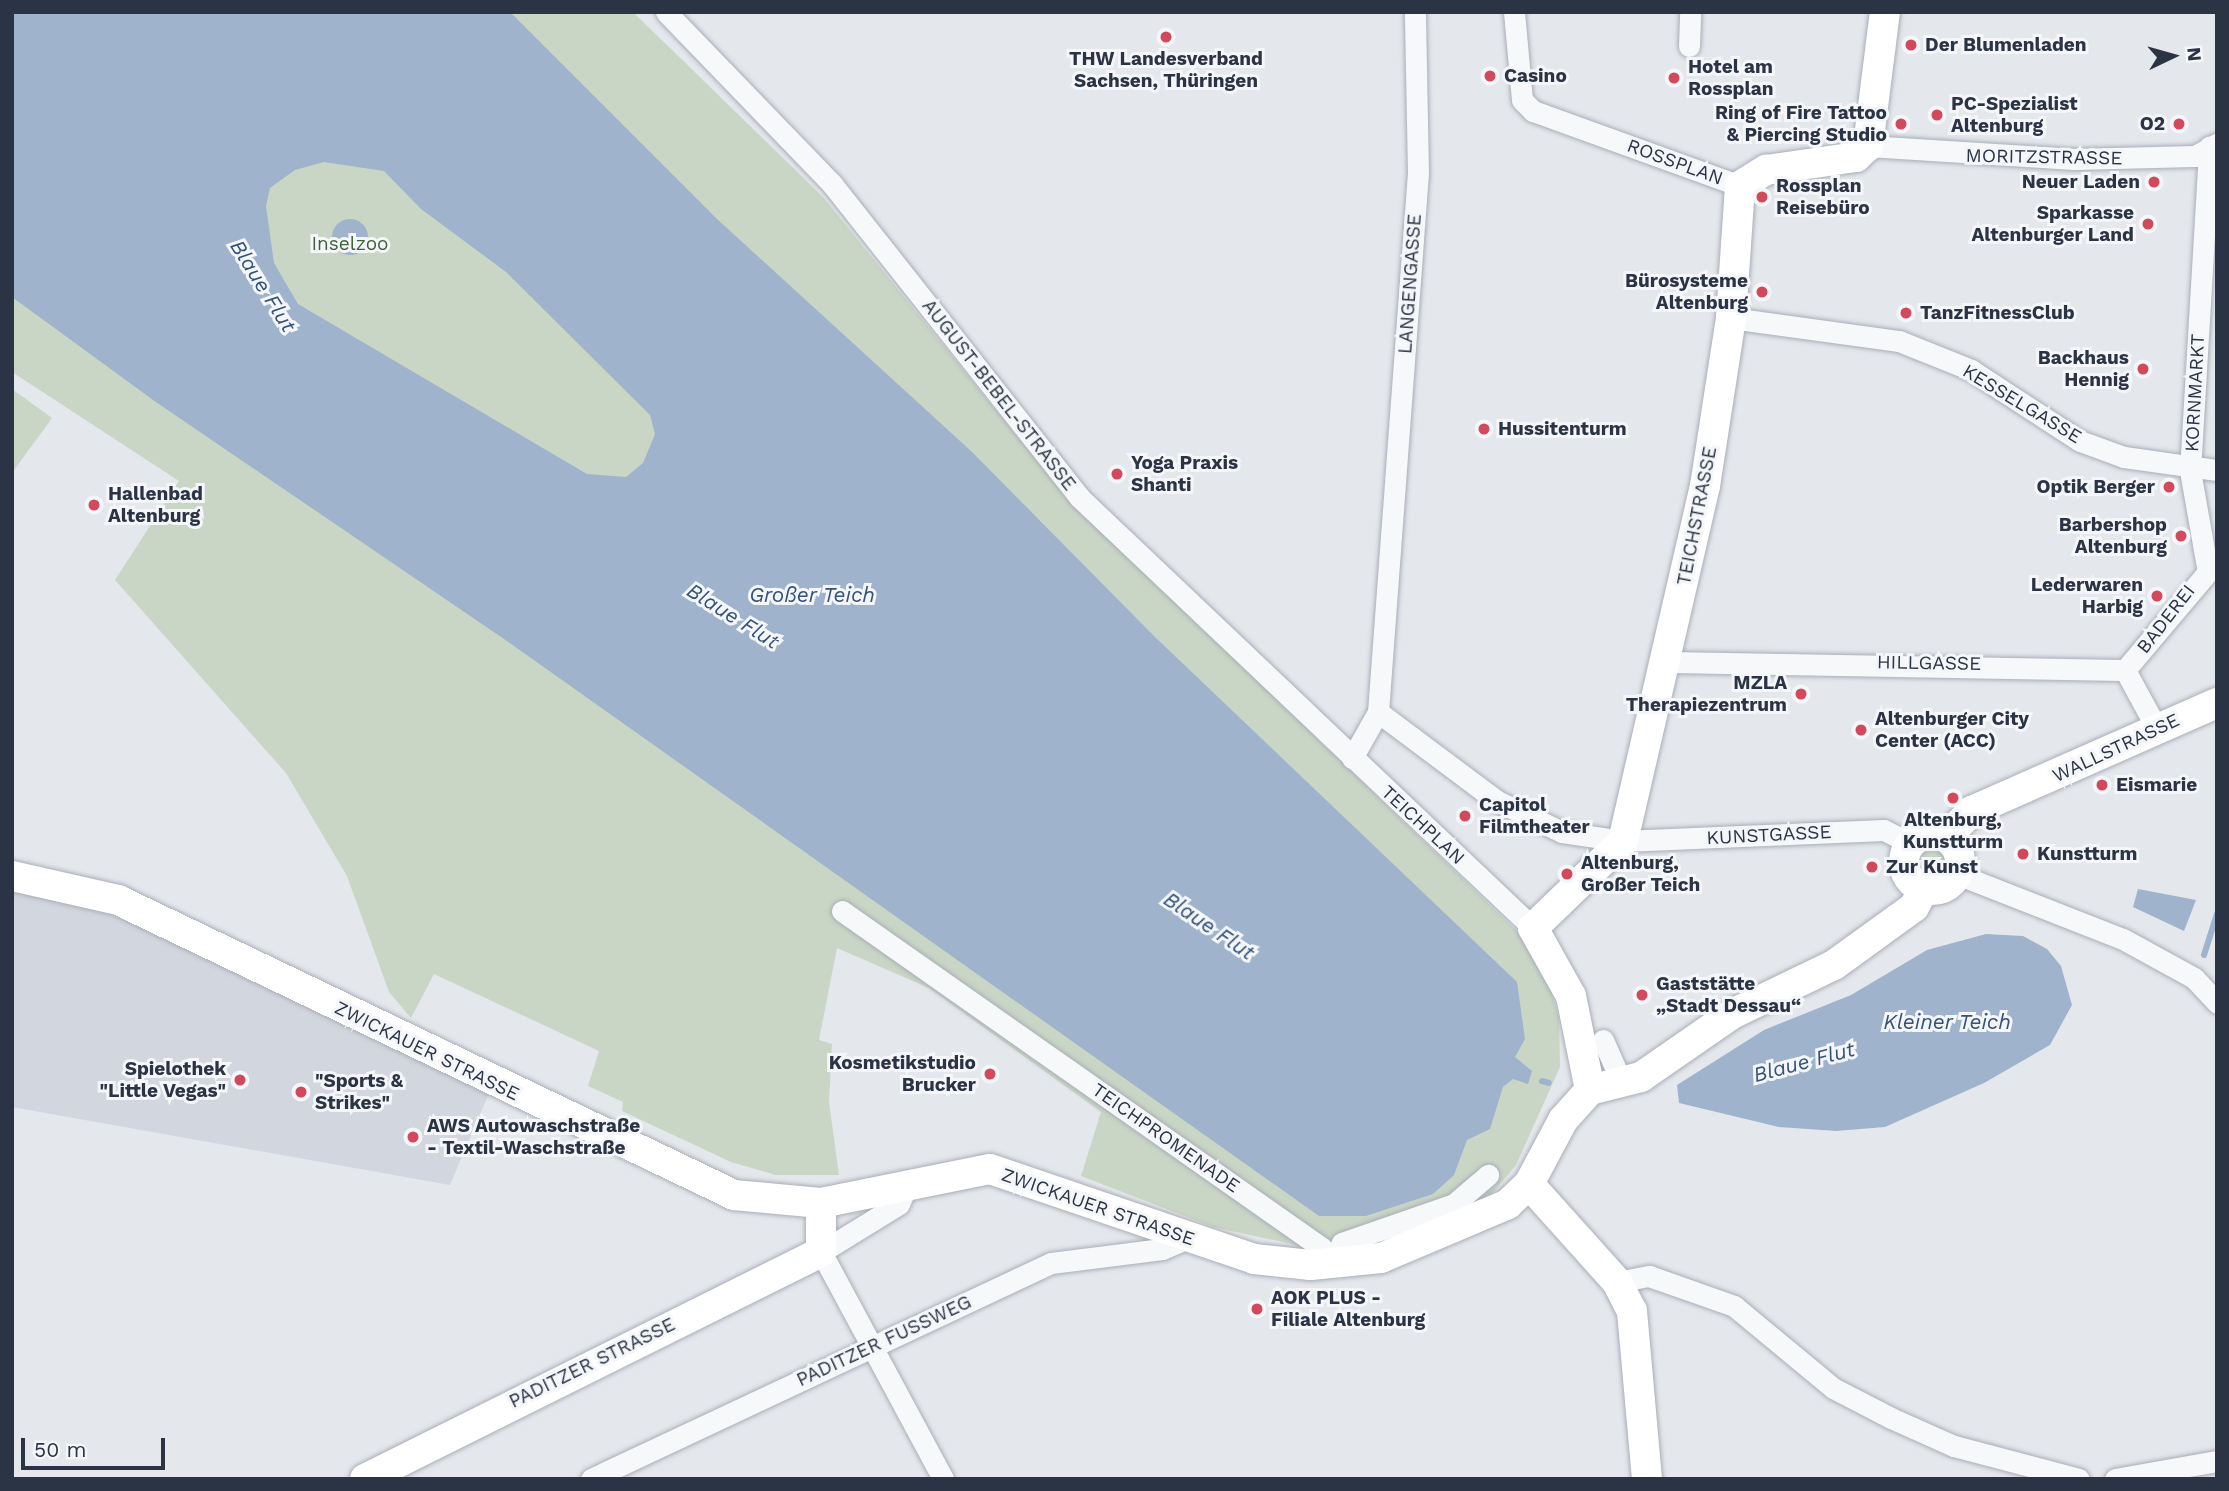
<!DOCTYPE html>
<meta charset="utf-8">
<style>
body{margin:0}
#map{position:relative;width:2229px;height:1491px;overflow:hidden;background:#e4e7ec;font-family:"Work Sans",sans-serif}
div>[style]{position:absolute}
.built>*{inset:0;background:#d2d6de}
.green>*{inset:0;background:#c9d6c5}
.round{border-radius:50%}
.water>*{inset:0;background:#9fb4cc}
.stream>*{height:6px;margin:-3px;padding:0 3px;transform-origin:3px;border-radius:3px;background:#9fb4cc}
.roads{filter:drop-shadow(0 0 2px #a9aeb7) drop-shadow(0 0 2px #a9aeb7)}
.street>*{height:21px;margin:-10.5px;padding:0 10.5px;transform-origin:10.5px;border-radius:10.5px;background:#f7f8fa}
.secondary>*{height:30px;margin:-15px;padding:0 15px;transform-origin:15px;border-radius:15px;background:#fff}
.secondary>.ring{margin:-15px;padding:0;box-sizing:content-box;background:none;border:30px solid #fff;border-radius:50%}
.dots>*{width:19px;height:19px;translate:-50% -50%;box-sizing:border-box;border:4px solid #f4f6f9;border-radius:50%}
span{translate:-50% -50%;white-space:nowrap;text-align:center;line-height:1.15;-webkit-text-stroke:6px #f4f6f9;paint-order:stroke}
.poi-label{font-size:19px;color:#2b3445;font-weight:700}
.left{translate:0 -50%;text-align:left}
.right{translate:-100% -50%;text-align:right}
.street-label{font-size:19px;color:#2b3445}
.park-label{font-size:19px;color:#3f6138}
.water-label{font-size:21px;color:#34527a;font-style:italic}
.frame{position:absolute;inset:0;border:14px solid #2b3445;pointer-events:none}
.north{position:absolute;left:2138px;top:21px;width:70px;height:70px;-webkit-text-stroke:5px #f4f6f9;paint-order:stroke;rotate:85deg;font-size:19px;font-weight:700;line-height:28px;text-align:center;color:#2b3445}
.north::after{content:'';display:block;margin:auto;width:24px;height:32px;background:#2b3445;clip-path:polygon(50% 0,100% 100%,50% 72%,0 100%)}
.scale{position:absolute;left:21px;top:1438px;width:144px;height:32px;box-sizing:border-box;border:4px solid #2b3445;border-top:0;padding-left:9px;font-size:21px;line-height:24px;white-space:nowrap;color:#2b3445;-webkit-text-stroke:5px #f4f6f9;paint-order:stroke}
</style>
<div id="map">
<div class="built">
<div style="clip-path:polygon(12px 885px,93px 898px,490px 1091px,450px 1185px,12px 1107px)"></div>
</div>
<div class="green">
<div style="clip-path:polygon(12px 12px,633px 12px,823px 197px,1063px 493px,1521px 935px,1547px 975px,1559px 1018px,1560px 1067px,1516px 1165px,1491px 1195px,1452px 1220px,1333px 1253px,1213px 1227px,1081px 1176px,1101px 1112px,929px 988px,837px 948px,819px 1040px,832px 1044px,829px 1102px,839px 1175px,776px 1175px,731px 1162px,622px 1111px,623px 1102px,588px 1086px,599px 1051px,434px 974px,411px 1018px,389px 992px,347px 876px,286px 773px,115px 580px,179px 481px,12px 372px)"></div>
<div style="clip-path:polygon(12px 389px,52px 418px,12px 473px)"></div>
<div class="round" style="left:1920px;top:850px;width:26px;height:26px"></div>
</div>
<div class="water">
<div style="clip-path:polygon(evenodd,12px 12px,510px 12px,717px 219px,971px 451px,1155px 637px,1517px 982px,1525px 1039px,1515px 1057px,1532px 1071px,1528px 1084px,1513px 1079px,1503px 1087px,1490px 1129px,1467px 1140px,1454px 1175px,1433px 1194px,1366px 1216px,1319px 1216px,504px 639px,153px 400px,12px 297px,12px 12px,324px 162px,384px 171px,421px 209px,506px 272px,650px 415px,655px 434px,643px 463px,626px 477px,587px 474px,298px 304px,274px 263px,266px 206px,270px 188px,295px 170px,324px 162px)"></div>
<div class="round" style="left:332px;top:219px;width:36px;height:36px"></div>
<div style="clip-path:polygon(2138px 889px,2196px 900px,2184px 931px,2133px 907px)"></div>
<div style="clip-path:polygon(1986px 934px,2023px 936px,2047px 949px,2061px 966px,2072px 1005px,2050px 1045px,1984px 1083px,1885px 1127px,1836px 1131px,1779px 1127px,1679px 1103px,1677px 1085px,1764px 1030px,1851px 995px,1927px 950px)"></div>
</div>
<div class="stream">
<div style="left:2204px;top:955px;width:43px;rotate:-72.4deg"></div>
<div style="left:1542px;top:1081px;width:7px;rotate:16deg"></div>
</div>
<div class="roads">
<div class="street">
<div style="left:666px;top:12px;width:239px;rotate:46deg"></div>
<div style="left:832px;top:184px;width:399px;rotate:51.7deg"></div>
<div style="left:1079px;top:497px;width:626px;rotate:43.51deg"></div>
<div style="left:1514px;top:12px;width:88px;rotate:84.8deg"></div>
<div style="left:1522px;top:100px;width:16px;rotate:45deg"></div>
<div style="left:1533px;top:111px;width:220px;rotate:19.9deg"></div>
<div style="left:1689px;top:46px;width:34px;rotate:-88deg"></div>
<div style="left:1868px;top:146px;width:206px;rotate:3.6deg"></div>
<div style="left:2074px;top:159px;width:121px;rotate:-1.4deg"></div>
<div style="left:2195px;top:156px;width:25px;rotate:-29deg"></div>
<div style="left:1731px;top:318px;width:170px;rotate:7.8deg"></div>
<div style="left:1899px;top:341px;width:78px;rotate:21.9deg"></div>
<div style="left:1971px;top:370px;width:130px;rotate:33.1deg"></div>
<div style="left:2080px;top:441px;width:47px;rotate:20deg"></div>
<div style="left:2124px;top:457px;width:94px;rotate:8deg"></div>
<div style="left:2207px;top:567px;width:97px;rotate:-100deg"></div>
<div style="left:2190px;top:471px;width:325px;rotate:-86.6deg"></div>
<div style="left:1666px;top:662px;width:459px;rotate:1deg"></div>
<div style="left:2125px;top:670px;width:143px;rotate:-49.8deg"></div>
<div style="left:2125px;top:670px;width:67px;rotate:61.5deg"></div>
<div style="left:1378px;top:712px;width:149px;rotate:36.8deg"></div>
<div style="left:1497px;top:801px;width:72px;rotate:25.5deg"></div>
<div style="left:1562px;top:832px;width:62px;rotate:8.4deg"></div>
<div style="left:1623px;top:841px;width:261px;rotate:-2.4deg"></div>
<div style="left:1884px;top:830px;width:30px;rotate:27deg"></div>
<div style="left:1352px;top:758px;width:53px;rotate:-60.5deg"></div>
<div style="left:1378px;top:712px;width:540px;rotate:-85.76deg"></div>
<div style="left:1418px;top:173px;width:161px;rotate:-91.1deg"></div>
<div style="left:1957px;top:874px;width:178px;rotate:21.4deg"></div>
<div style="left:2123px;top:939px;width:81px;rotate:28.8deg"></div>
<div style="left:2194px;top:978px;width:34px;rotate:47deg"></div>
<div style="left:842px;top:911px;width:586px;rotate:35.07deg"></div>
<div style="left:1322px;top:1248px;width:19px;rotate:58deg"></div>
<div style="left:1603px;top:1040px;width:45px;rotate:66.3deg"></div>
<div style="left:906px;top:1188px;width:17px;rotate:114deg"></div>
<div style="left:899px;top:1204px;width:92px;rotate:148.4deg"></div>
<div style="left:821px;top:1252px;width:258px;rotate:61.7deg"></div>
<div style="left:1332px;top:1264px;width:23px;rotate:-65deg"></div>
<div style="left:1342px;top:1243px;width:119px;rotate:-19.2deg"></div>
<div style="left:1454px;top:1204px;width:45px;rotate:-40.5deg"></div>
<div style="left:1617px;top:1282px;width:33px;rotate:-11deg"></div>
<div style="left:1649px;top:1276px;width:90px;rotate:19.4deg"></div>
<div style="left:1734px;top:1306px;width:129px;rotate:39.6deg"></div>
<div style="left:1833px;top:1388px;width:65px;rotate:27.3deg"></div>
<div style="left:1891px;top:1418px;width:69px;rotate:24deg"></div>
<div style="left:1954px;top:1446px;width:129px;rotate:14.8deg"></div>
<div style="left:591px;top:1479px;width:508px;rotate:-25.15deg"></div>
<div style="left:1051px;top:1263px;width:112px;rotate:-7.2deg"></div>
<div style="left:1162px;top:1249px;width:28px;rotate:-23deg"></div>
<div style="left:2115px;top:1479px;width:104px;rotate:-10deg"></div>
</div>
<div class="secondary">
<div class="ring" style="left:1904px;top:834px;width:26px;height:26px"></div>
<div style="left:1946px;top:837px;width:37px;rotate:-45deg"></div>
<div style="left:1972px;top:811px;width:268px;rotate:-23.8deg"></div>
<div style="left:12px;top:876px;width:109px;rotate:12.8deg"></div>
<div style="left:118px;top:900px;width:683px;rotate:25.59deg"></div>
<div style="left:734px;top:1195px;width:87px;rotate:5.3deg"></div>
<div style="left:821px;top:1203px;width:172px;rotate:-11.4deg"></div>
<div style="left:990px;top:1169px;width:279px;rotate:18.8deg"></div>
<div style="left:1254px;top:1259px;width:57px;rotate:6deg"></div>
<div style="left:1311px;top:1265px;width:70px;rotate:-5.7deg"></div>
<div style="left:1381px;top:1258px;width:138px;rotate:-23deg"></div>
<div style="left:1508px;top:1204px;width:29px;rotate:-44deg"></div>
<div style="left:1529px;top:1184px;width:72px;rotate:-62deg"></div>
<div style="left:1563px;top:1120px;width:40px;rotate:-48deg"></div>
<div style="left:1590px;top:1090px;width:53px;rotate:-14.3deg"></div>
<div style="left:1641px;top:1077px;width:111px;rotate:-34.7deg"></div>
<div style="left:1732px;top:1014px;width:113px;rotate:-25.7deg"></div>
<div style="left:1834px;top:965px;width:99px;rotate:-35.9deg"></div>
<div style="left:1914px;top:907px;width:21px;rotate:-61deg"></div>
<div style="left:1590px;top:1090px;width:96px;rotate:-101.4deg"></div>
<div style="left:1571px;top:996px;width:78px;rotate:-119.2deg"></div>
<div style="left:1533px;top:928px;width:125px;rotate:-44deg"></div>
<div style="left:1623px;top:841px;width:364px;rotate:-77deg"></div>
<div style="left:1705px;top:486px;width:170px;rotate:-81.2deg"></div>
<div style="left:1731px;top:318px;width:132px;rotate:-86.1deg"></div>
<div style="left:1740px;top:186px;width:31px;rotate:-32deg"></div>
<div style="left:1766px;top:170px;width:91px;rotate:-8.2deg"></div>
<div style="left:1856px;top:157px;width:16px;rotate:-43deg"></div>
<div style="left:1868px;top:146px;width:135px;rotate:-82.8deg"></div>
<div style="left:1529px;top:1184px;width:132px;rotate:48.1deg"></div>
<div style="left:1617px;top:1282px;width:33px;rotate:63deg"></div>
<div style="left:1632px;top:1311px;width:169px;rotate:84.9deg"></div>
<div style="left:365px;top:1479px;width:509px;rotate:-26.46deg"></div>
<div style="left:821px;top:1252px;width:49px;rotate:-90deg"></div>
</div>
</div>
<div class="dots">
<div style="left:1166px;top:37px;background:#d1495b"></div>
<div style="left:1911px;top:45px;background:#d1495b"></div>
<div style="left:1490px;top:76px;background:#d1495b"></div>
<div style="left:1674px;top:78px;background:#d1495b"></div>
<div style="left:1937px;top:115px;background:#d1495b"></div>
<div style="left:1901px;top:124px;background:#d1495b"></div>
<div style="left:2179px;top:124px;background:#d1495b"></div>
<div style="left:2154px;top:182px;background:#d1495b"></div>
<div style="left:1762px;top:197px;background:#d1495b"></div>
<div style="left:2148px;top:224px;background:#d1495b"></div>
<div style="left:1762px;top:292px;background:#d1495b"></div>
<div style="left:1906px;top:313px;background:#d1495b"></div>
<div style="left:2143px;top:369px;background:#d1495b"></div>
<div style="left:1484px;top:429px;background:#d1495b"></div>
<div style="left:1117px;top:474px;background:#d1495b"></div>
<div style="left:2169px;top:487px;background:#d1495b"></div>
<div style="left:94px;top:505px;background:#d1495b"></div>
<div style="left:2181px;top:536px;background:#d1495b"></div>
<div style="left:2157px;top:596px;background:#d1495b"></div>
<div style="left:1801px;top:694px;background:#d1495b"></div>
<div style="left:1861px;top:730px;background:#d1495b"></div>
<div style="left:2102px;top:785px;background:#d1495b"></div>
<div style="left:1953px;top:798px;background:#d1495b"></div>
<div style="left:1465px;top:816px;background:#d1495b"></div>
<div style="left:2023px;top:854px;background:#d1495b"></div>
<div style="left:1872px;top:867px;background:#d1495b"></div>
<div style="left:1567px;top:874px;background:#d1495b"></div>
<div style="left:1642px;top:995px;background:#d1495b"></div>
<div style="left:990px;top:1074px;background:#d1495b"></div>
<div style="left:240px;top:1080px;background:#d1495b"></div>
<div style="left:301px;top:1092px;background:#d1495b"></div>
<div style="left:413px;top:1137px;background:#d1495b"></div>
<div style="left:1257px;top:1309px;background:#d1495b"></div>
</div>
<div class="poi-label">
<span class="left" style="left:1925px;top:45px">Der Blumenladen</span>
<span style="left:1166px;top:70px">THW Landesverband<br>Sachsen, Thüringen</span>
<span class="left" style="left:1688px;top:78px">Hotel am<br>Rossplan</span>
<span class="left" style="left:1504px;top:76px">Casino</span>
<span class="left" style="left:1951px;top:115px">PC-Spezialist<br>Altenburg</span>
<span class="right" style="left:1887px;top:124px">Ring of Fire Tattoo<br>&amp; Piercing Studio</span>
<span class="right" style="left:2165px;top:124px">O2</span>
<span class="right" style="left:2140px;top:182px">Neuer Laden</span>
<span class="left" style="left:1776px;top:197px">Rossplan<br>Reisebüro</span>
<span class="right" style="left:2134px;top:224px">Sparkasse<br>Altenburger Land</span>
<span class="right" style="left:1748px;top:292px">Bürosysteme<br>Altenburg</span>
<span class="left" style="left:1920px;top:313px">TanzFitnessClub</span>
<span class="right" style="left:2129px;top:369px">Backhaus<br>Hennig</span>
<span class="left" style="left:1498px;top:429px">Hussitenturm</span>
<span class="left" style="left:1131px;top:474px">Yoga Praxis<br>Shanti</span>
<span class="right" style="left:2155px;top:487px">Optik Berger</span>
<span class="left" style="left:108px;top:505px">Hallenbad<br>Altenburg</span>
<span class="right" style="left:2167px;top:536px">Barbershop<br>Altenburg</span>
<span class="right" style="left:2143px;top:596px">Lederwaren<br>Harbig</span>
<span class="right" style="left:1787px;top:694px">MZLA<br>Therapiezentrum</span>
<span class="left" style="left:1875px;top:730px">Altenburger City<br>Center (ACC)</span>
<span class="left" style="left:2116px;top:785px">Eismarie</span>
<span class="left" style="left:1479px;top:816px">Capitol<br>Filmtheater</span>
<span style="left:1953px;top:831px">Altenburg,<br>Kunstturm</span>
<span class="left" style="left:2037px;top:854px">Kunstturm</span>
<span class="left" style="left:1581px;top:874px">Altenburg,<br>Großer Teich</span>
<span class="left" style="left:1886px;top:867px">Zur Kunst</span>
<span class="left" style="left:1656px;top:995px">Gaststätte<br>„Stadt Dessau“</span>
<span class="right" style="left:976px;top:1074px">Kosmetikstudio<br>Brucker</span>
<span class="right" style="left:226px;top:1080px">Spielothek<br>"Little Vegas"</span>
<span class="left" style="left:315px;top:1092px">"Sports &amp;<br>Strikes"</span>
<span class="left" style="left:427px;top:1137px">AWS Autowaschstraße<br>- Textil-Waschstraße</span>
<span class="left" style="left:1271px;top:1309px">AOK PLUS -<br>Filiale Altenburg</span>
</div>
<div class="street-label">
<span style="left:2044px;top:157px;rotate:1deg">MORITZSTRASSE</span>
<span style="left:1675px;top:162px;rotate:20deg">ROSSPLAN</span>
<span style="left:1410px;top:284px;rotate:-86deg">LANGENGASSE</span>
<span style="left:2195px;top:393px;rotate:-87deg">KORNMARKT</span>
<span style="left:999px;top:395px;rotate:52deg">AUGUST-BEBEL-STRASSE</span>
<span style="left:2022px;top:404px;rotate:31deg">KESSELGASSE</span>
<span style="left:1697px;top:516px;rotate:-79deg">TEICHSTRASSE</span>
<span style="left:2166px;top:619px;rotate:-52deg">BADEREI</span>
<span style="left:1929px;top:663px;rotate:1deg">HILLGASSE</span>
<span style="left:2116px;top:748px;rotate:-25deg">WALLSTRASSE</span>
<span style="left:1423px;top:825px;rotate:43deg">TEICHPLAN</span>
<span style="left:1769px;top:835px;rotate:-3deg">KUNSTGASSE</span>
<span style="left:427px;top:1051px;rotate:26deg">ZWICKAUER STRASSE</span>
<span style="left:1166px;top:1138px;rotate:35deg">TEICHPROMENADE</span>
<span style="left:1098px;top:1207px;rotate:19deg">ZWICKAUER STRASSE</span>
<span style="left:884px;top:1341px;rotate:-25deg">PADITZER FUSSWEG</span>
<span style="left:592px;top:1363px;rotate:-26deg">PADITZER STRASSE</span>
</div>
<div class="park-label">
<span style="left:350px;top:244px">Inselzoo</span>
</div>
<div class="water-label">
<span style="left:263px;top:286px;rotate:58deg">Blaue Flut</span>
<span style="left:812px;top:595px">Großer Teich</span>
<span style="left:733px;top:616px;rotate:32deg">Blaue Flut</span>
<span style="left:1209px;top:926px;rotate:34deg">Blaue Flut</span>
<span style="left:1947px;top:1022px">Kleiner Teich</span>
<span style="left:1804px;top:1062px;rotate:-15deg">Blaue Flut</span>
</div>
<div class="frame"></div>
<div class="north">N</div>
<div class="scale">50 m</div>
</div>
